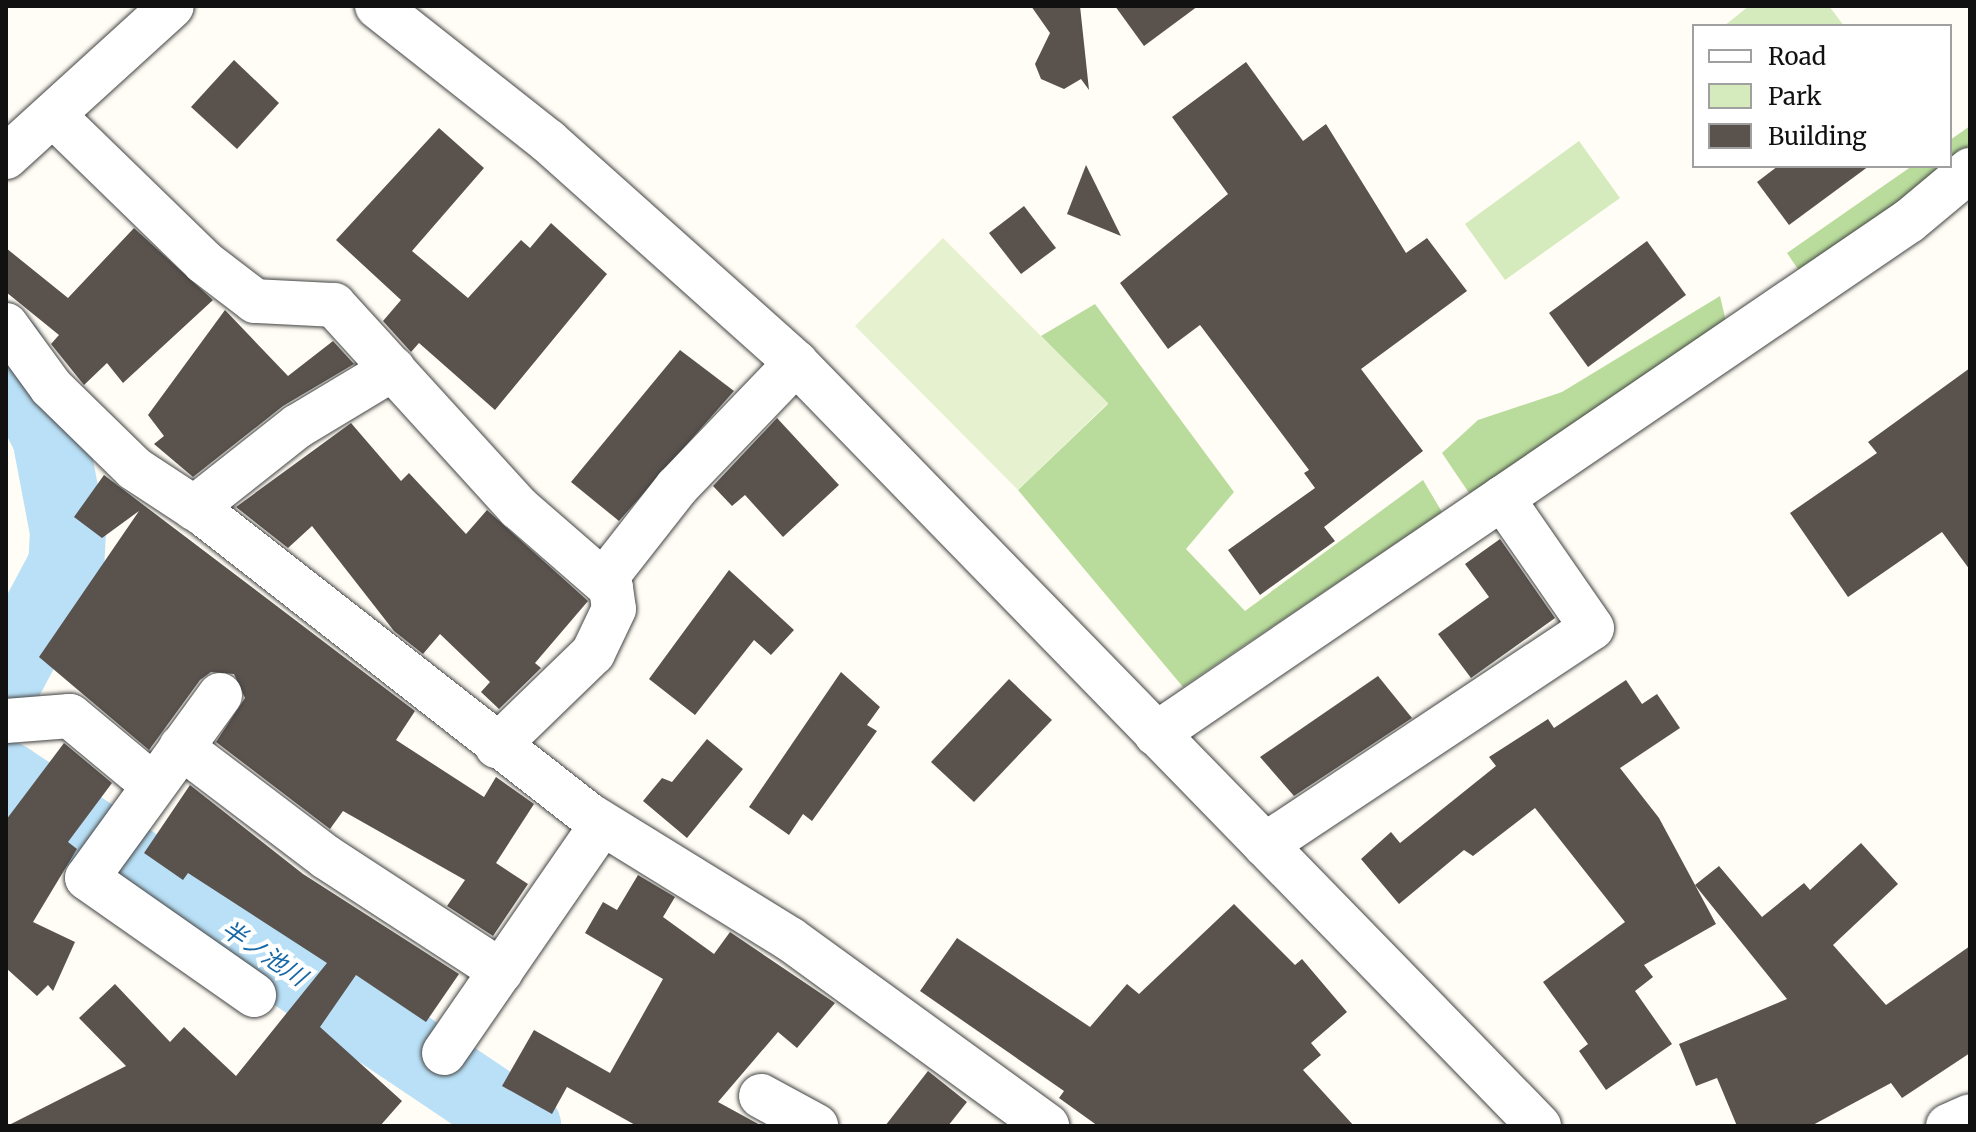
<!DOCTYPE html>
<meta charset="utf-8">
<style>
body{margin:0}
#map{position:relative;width:1976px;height:1132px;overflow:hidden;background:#fffdf5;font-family:Merriweather,"Noto Sans JP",serif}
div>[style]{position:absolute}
.green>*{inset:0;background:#d5ebbd}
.forest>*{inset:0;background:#b9dc9c}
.pitch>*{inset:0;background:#e6f2cf}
.river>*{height:76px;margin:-38px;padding:0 38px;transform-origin:38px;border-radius:38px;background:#b9e0f7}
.building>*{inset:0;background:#5a524d}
.roads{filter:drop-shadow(0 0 2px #444) drop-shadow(0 0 2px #444)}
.minor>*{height:44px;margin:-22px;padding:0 22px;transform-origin:22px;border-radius:22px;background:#fff}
span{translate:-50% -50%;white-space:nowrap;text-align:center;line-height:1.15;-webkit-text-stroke:8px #fff;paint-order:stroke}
.water-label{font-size:24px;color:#1768a6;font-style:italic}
.frame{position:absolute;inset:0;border:8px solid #111;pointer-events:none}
.legend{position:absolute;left:1692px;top:24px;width:260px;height:144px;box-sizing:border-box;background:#fff;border:2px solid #a0a0a0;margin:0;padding:10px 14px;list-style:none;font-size:24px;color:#111}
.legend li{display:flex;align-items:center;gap:16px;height:40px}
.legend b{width:40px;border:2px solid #a0a0a0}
</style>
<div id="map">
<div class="green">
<div style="clip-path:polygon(1749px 6px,1829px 6px,1844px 26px,1724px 26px)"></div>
<div style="clip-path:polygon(1579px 141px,1620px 198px,1505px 280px,1465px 224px)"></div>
</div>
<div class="forest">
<div style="clip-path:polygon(1970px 126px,1970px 175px,1806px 281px,1787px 253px,1912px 166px,1950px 166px,1950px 140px)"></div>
<div style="clip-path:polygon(1720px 296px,1731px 343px,1469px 493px,1442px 453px,1478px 420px,1562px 392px)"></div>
<div style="clip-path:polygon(1095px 304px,1234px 492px,1186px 549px,1245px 611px,1423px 480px,1442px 512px,1183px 687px,1018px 490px,1108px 404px,1041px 336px)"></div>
</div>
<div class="pitch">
<div style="clip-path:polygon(943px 238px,1108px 403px,1018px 490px,855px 326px)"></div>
</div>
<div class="river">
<div style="left:6px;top:349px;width:98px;rotate:63.4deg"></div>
<div style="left:50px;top:437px;width:96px;rotate:79.2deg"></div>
<div style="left:68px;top:531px;width:34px;rotate:93deg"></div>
<div style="left:66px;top:565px;width:128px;rotate:118deg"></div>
<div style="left:6px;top:779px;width:623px;rotate:33.87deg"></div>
</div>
<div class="building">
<div style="clip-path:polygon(1031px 6px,1080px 6px,1089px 90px,1081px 79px,1064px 89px,1041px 79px,1035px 64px,1050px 33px)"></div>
<div style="clip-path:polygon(1115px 6px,1198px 6px,1144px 46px)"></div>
<div style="clip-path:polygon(234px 60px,279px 103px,237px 149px,191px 107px)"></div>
<div style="clip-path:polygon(1246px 62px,1303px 141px,1326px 124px,1406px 253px,1427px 238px,1467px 291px,1361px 369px,1423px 451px,1324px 527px,1335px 541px,1260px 595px,1228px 550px,1315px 488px,1304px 473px,1309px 470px,1200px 325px,1168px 349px,1120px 283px,1228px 194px,1172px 117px)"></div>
<div style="clip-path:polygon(439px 128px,484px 168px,412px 251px,468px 298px,521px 240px,530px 248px,551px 223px,607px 274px,495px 410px,419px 343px,411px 352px,383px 321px,401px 300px,336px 240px)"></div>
<div style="clip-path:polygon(1086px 165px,1121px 236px,1067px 214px)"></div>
<div style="clip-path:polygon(1778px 166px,1869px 166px,1789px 225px,1757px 182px)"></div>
<div style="clip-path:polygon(1024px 206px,1056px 248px,1021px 274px,989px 233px)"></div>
<div style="clip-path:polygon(134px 228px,213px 300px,123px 383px,107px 363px,84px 385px,51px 344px,59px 335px,6px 292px,6px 248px,68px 298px)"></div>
<div style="clip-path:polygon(1647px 241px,1686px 295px,1588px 367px,1549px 313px)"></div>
<div style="clip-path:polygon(225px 310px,288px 376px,333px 341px,354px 364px,283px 406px,193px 477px,154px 444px,164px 436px,148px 415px)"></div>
<div style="clip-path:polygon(680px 350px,734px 391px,619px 521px,571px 482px)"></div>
<div style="clip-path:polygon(1970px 368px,1970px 570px,1942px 532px,1848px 597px,1790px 513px,1877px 453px,1868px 442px)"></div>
<div style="clip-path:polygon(777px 418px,839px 485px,783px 537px,745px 495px,732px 506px,713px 486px)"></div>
<div style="clip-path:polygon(351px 423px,401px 481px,409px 473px,466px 534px,487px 510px,588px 601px,535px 663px,541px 668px,499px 709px,481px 692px,490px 682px,440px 634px,423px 654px,394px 631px,312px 526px,288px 548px,236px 507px)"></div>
<div style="clip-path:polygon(104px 475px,415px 711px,396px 740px,484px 797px,496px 777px,534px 804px,496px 863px,528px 884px,493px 936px,447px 906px,465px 880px,343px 811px,330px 829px,216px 742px,245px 698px,234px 674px,211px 672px,200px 680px,149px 750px,39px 657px,139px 511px,102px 538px,74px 517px)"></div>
<div style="clip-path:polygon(1500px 539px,1555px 618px,1471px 678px,1438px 634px,1489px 597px,1465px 564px)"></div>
<div style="clip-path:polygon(729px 570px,794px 630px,771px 655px,754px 640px,695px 715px,649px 679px)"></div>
<div style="clip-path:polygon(841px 672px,880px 707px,867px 725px,877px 731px,812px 821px,803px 814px,789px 835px,749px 807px)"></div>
<div style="clip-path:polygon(1378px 676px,1412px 718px,1294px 796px,1260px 757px)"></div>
<div style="clip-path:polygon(1009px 679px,1052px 720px,974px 802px,931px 762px)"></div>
<div style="clip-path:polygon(1626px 680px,1642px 704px,1657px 694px,1680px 728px,1620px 768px,1659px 818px,1716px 924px,1644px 965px,1653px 977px,1635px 991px,1672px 1044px,1606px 1090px,1579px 1051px,1588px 1044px,1543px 982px,1625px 922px,1535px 808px,1473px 856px,1464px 850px,1399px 904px,1361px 859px,1391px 832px,1400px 843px,1496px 766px,1489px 757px,1548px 719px,1554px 728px)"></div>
<div style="clip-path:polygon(707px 739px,743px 769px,687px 838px,643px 801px,662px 778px,672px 782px)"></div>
<div style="clip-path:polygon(64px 743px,112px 783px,68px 842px,77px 849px,33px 922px,75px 942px,53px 991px,48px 985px,37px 996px,6px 968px,6px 820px)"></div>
<div style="clip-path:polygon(190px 785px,303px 874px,459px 974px,426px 1022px,356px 975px,320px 1027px,402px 1101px,380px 1126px,7px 1126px,126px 1066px,79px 1018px,115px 984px,170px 1042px,184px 1027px,236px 1076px,327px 963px,188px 873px,183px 880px,144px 853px)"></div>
<div style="clip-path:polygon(1861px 843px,1898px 884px,1833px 945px,1886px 1005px,1970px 946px,1970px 1053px,1902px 1098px,1891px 1083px,1811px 1126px,1737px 1126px,1717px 1078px,1696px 1086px,1679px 1044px,1787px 999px,1695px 885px,1719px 866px,1762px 917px,1804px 883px,1810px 890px)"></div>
<div style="clip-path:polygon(638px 875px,675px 897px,663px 917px,714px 954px,730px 932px,835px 1003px,797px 1048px,778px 1032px,718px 1102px,762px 1126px,637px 1126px,567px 1087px,552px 1114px,502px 1086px,534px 1030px,610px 1073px,663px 979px,585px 933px,603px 902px,617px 910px)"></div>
<div style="clip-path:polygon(1234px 904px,1295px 965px,1302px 959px,1347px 1012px,1311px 1043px,1321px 1055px,1303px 1070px,1354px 1126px,1098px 1126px,1059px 1098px,1064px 1091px,920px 991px,957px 938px,1090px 1027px,1127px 984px,1139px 994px)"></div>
<div style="clip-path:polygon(928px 1071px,967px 1102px,948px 1126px,885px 1126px)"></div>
</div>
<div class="roads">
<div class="minor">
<div style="left:377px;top:6px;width:218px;rotate:38.3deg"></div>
<div style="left:548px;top:141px;width:333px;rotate:41.8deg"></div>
<div style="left:796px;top:363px;width:1065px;rotate:45.76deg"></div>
<div style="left:53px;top:115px;width:211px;rotate:44.2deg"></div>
<div style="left:204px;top:262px;width:64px;rotate:37.4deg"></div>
<div style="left:255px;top:301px;width:79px;rotate:2.9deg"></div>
<div style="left:334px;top:305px;width:275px;rotate:47.7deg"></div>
<div style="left:519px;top:508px;width:122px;rotate:41deg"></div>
<div style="left:611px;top:588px;width:21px;rotate:82deg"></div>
<div style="left:614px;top:609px;width:49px;rotate:115.5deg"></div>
<div style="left:593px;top:653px;width:134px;rotate:135.9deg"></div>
<div style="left:6px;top:157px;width:224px;rotate:-42.3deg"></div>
<div style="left:6px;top:325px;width:77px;rotate:54deg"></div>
<div style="left:51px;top:387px;width:117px;rotate:44.3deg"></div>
<div style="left:135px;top:469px;width:84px;rotate:33.3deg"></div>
<div style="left:205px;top:515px;width:487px;rotate:38deg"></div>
<div style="left:589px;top:815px;width:236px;rotate:31.7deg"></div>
<div style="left:790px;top:939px;width:318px;rotate:36deg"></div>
<div style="left:194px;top:508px;width:132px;rotate:-38.3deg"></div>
<div style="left:298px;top:426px;width:111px;rotate:-31deg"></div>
<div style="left:604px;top:580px;width:118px;rotate:-51.9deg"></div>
<div style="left:677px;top:487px;width:172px;rotate:-46.2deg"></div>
<div style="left:220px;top:695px;width:226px;rotate:126deg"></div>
<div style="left:87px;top:878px;width:204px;rotate:35deg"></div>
<div style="left:6px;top:721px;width:64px;rotate:-4.5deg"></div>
<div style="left:70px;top:716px;width:108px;rotate:39.7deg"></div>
<div style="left:1156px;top:734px;width:911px;rotate:-34.27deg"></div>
<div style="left:1909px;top:221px;width:80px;rotate:-39.9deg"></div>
<div style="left:181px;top:747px;width:182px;rotate:37.2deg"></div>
<div style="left:326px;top:857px;width:209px;rotate:33.1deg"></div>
<div style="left:1265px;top:845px;width:392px;rotate:-33.6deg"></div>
<div style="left:1592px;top:628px;width:158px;rotate:-124.7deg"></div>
<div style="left:444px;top:1053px;width:278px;rotate:-55.4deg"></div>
<div style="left:761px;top:1096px;width:63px;rotate:28.6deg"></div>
<div style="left:1948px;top:1126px;width:24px;rotate:-24deg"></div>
</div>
</div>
<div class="water-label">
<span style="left:264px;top:953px;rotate:34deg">半ノ池川</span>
</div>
<div class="frame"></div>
<ul class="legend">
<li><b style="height:10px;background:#fff"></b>Road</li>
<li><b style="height:22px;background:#d5ebbd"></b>Park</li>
<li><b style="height:22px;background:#5a524d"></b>Building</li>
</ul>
</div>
